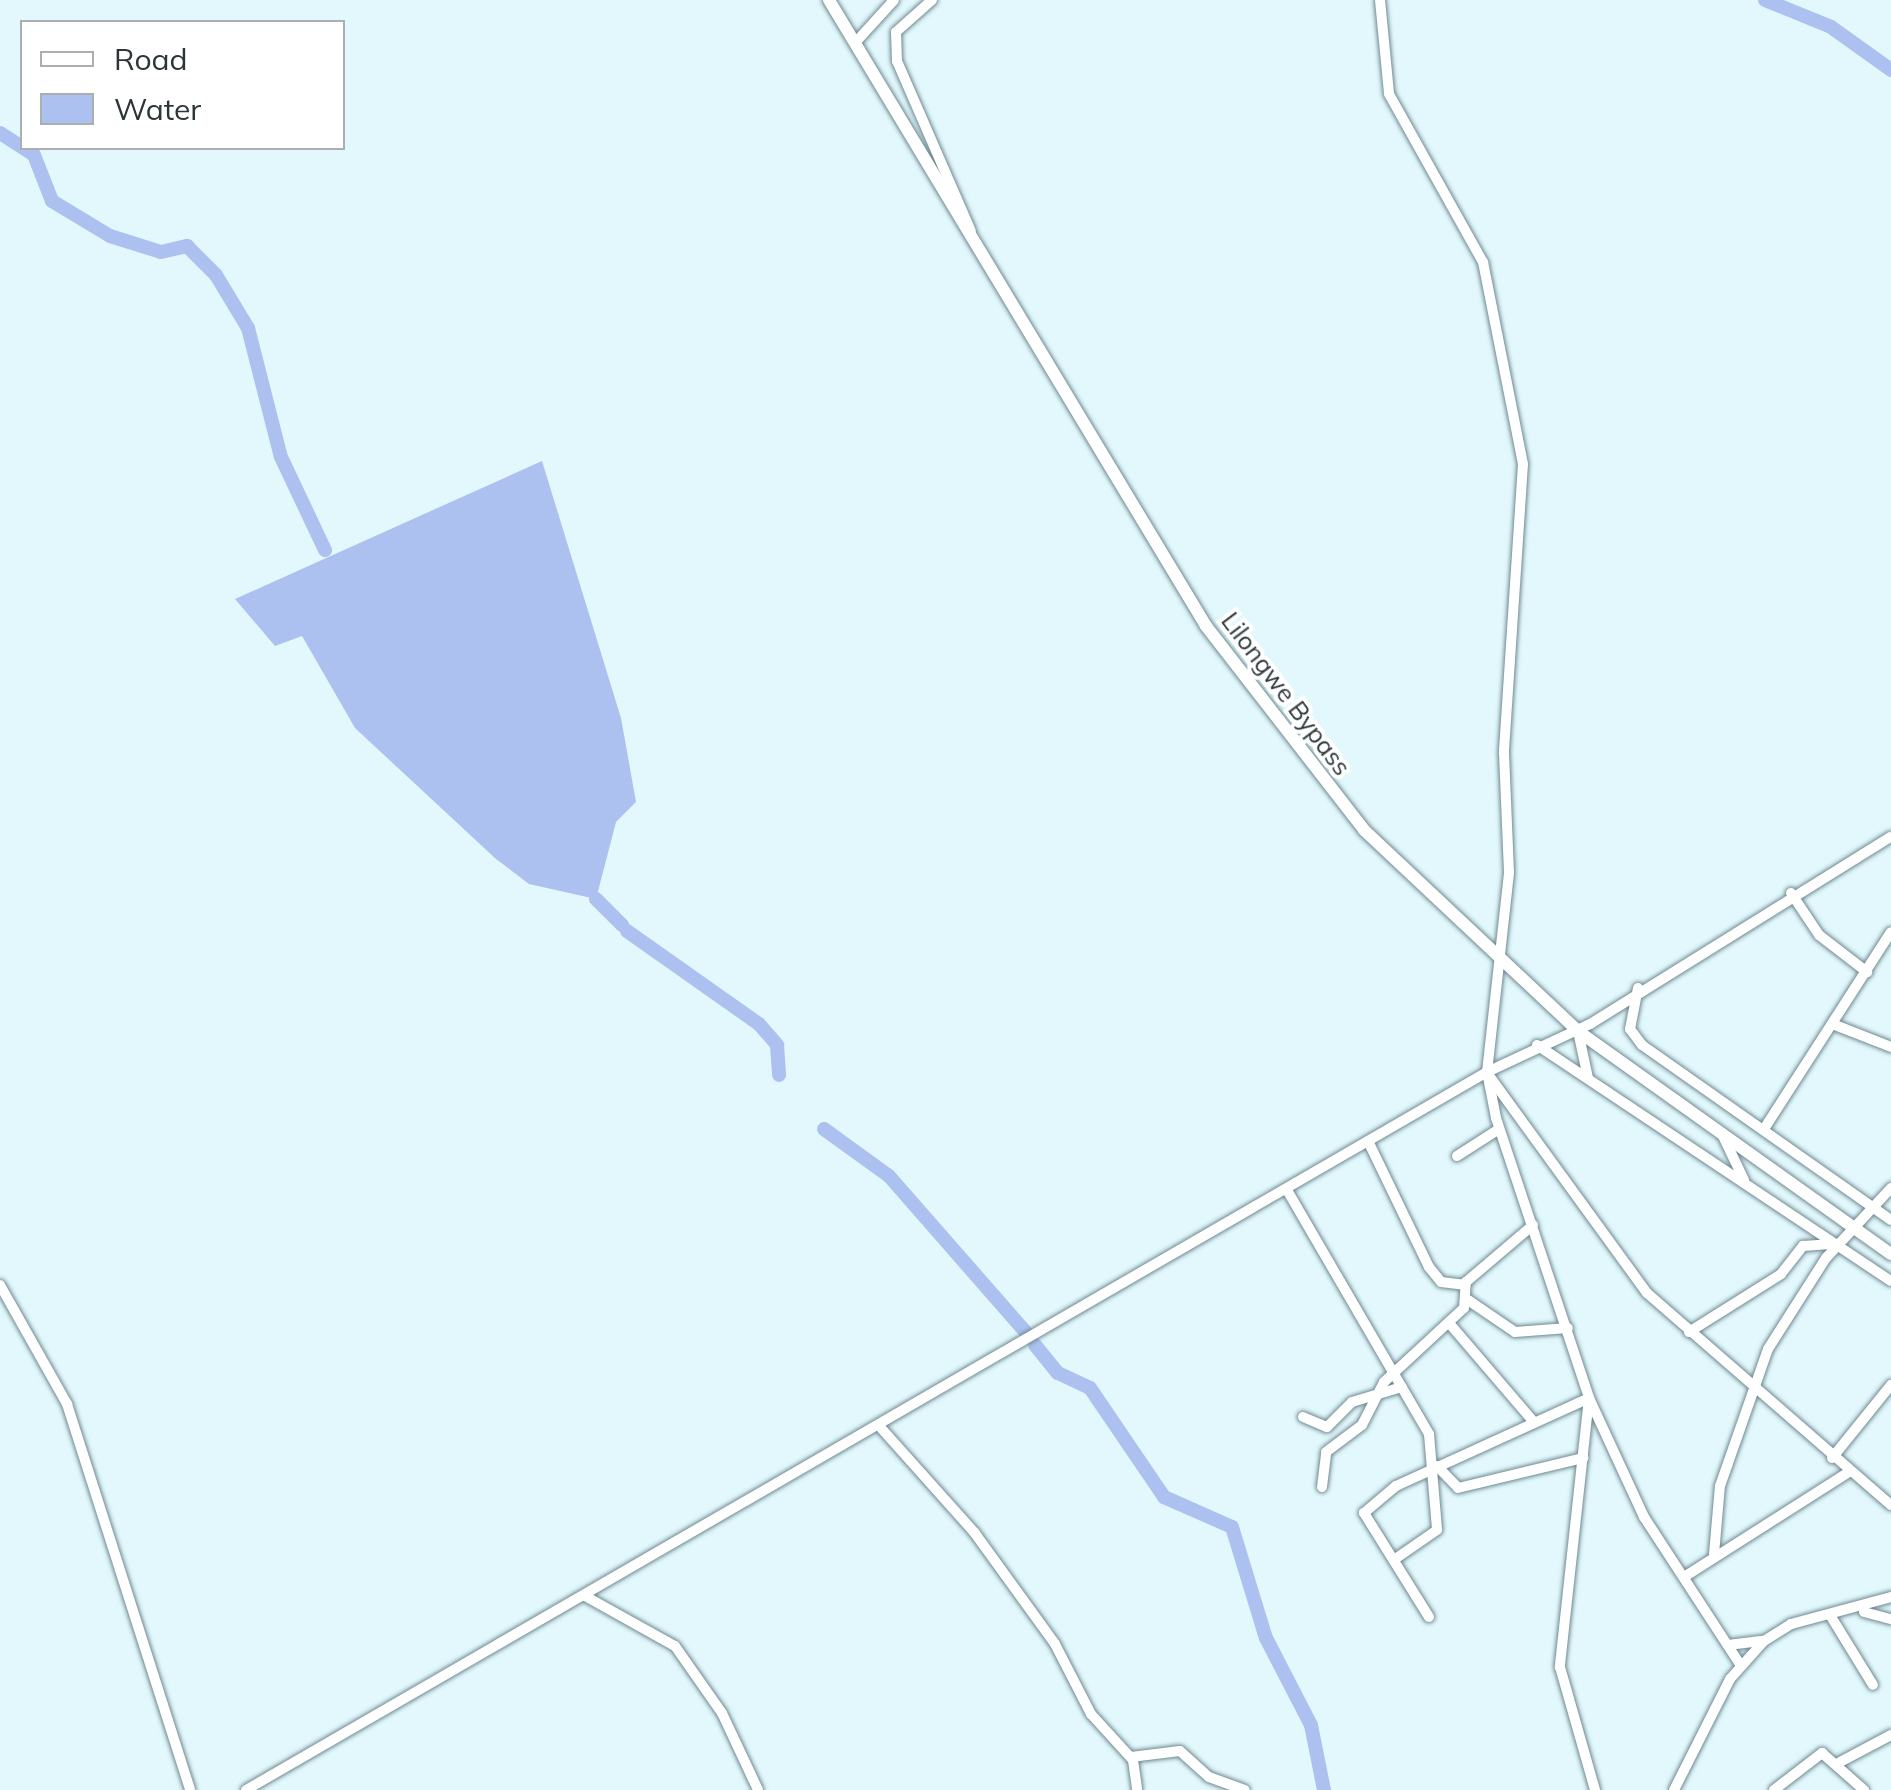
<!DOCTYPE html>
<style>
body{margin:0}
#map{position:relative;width:1891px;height:1790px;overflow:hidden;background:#e2f8fd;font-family:Mulish,sans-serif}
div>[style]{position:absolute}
.water>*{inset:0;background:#adc1f0}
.river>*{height:14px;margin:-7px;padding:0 7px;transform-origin:7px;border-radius:7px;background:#adc1f0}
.roads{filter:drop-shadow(0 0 2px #6f898f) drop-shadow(0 0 2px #6f898f)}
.minor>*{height:10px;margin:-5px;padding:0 5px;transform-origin:5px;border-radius:5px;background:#fff}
.major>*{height:12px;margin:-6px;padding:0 6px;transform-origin:6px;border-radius:6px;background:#fff}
span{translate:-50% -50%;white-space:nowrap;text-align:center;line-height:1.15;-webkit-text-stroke:8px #fff;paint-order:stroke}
.street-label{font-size:25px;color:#2c3639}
.legend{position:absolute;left:20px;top:20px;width:325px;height:130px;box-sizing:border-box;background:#fff;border:2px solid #abafb0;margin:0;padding:12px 18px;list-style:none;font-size:30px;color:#2c3639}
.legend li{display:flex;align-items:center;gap:20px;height:50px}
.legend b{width:50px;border:2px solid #abafb0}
</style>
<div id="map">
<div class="water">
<div style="clip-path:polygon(542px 461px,621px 718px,636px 802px,616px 822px,596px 899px,529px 884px,496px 859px,355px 728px,302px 636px,275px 646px,235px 599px)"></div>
</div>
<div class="river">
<div style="left:1765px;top:0;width:71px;rotate:22.2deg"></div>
<div style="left:1831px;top:27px;width:74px;rotate:35.6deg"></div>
<div style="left:0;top:133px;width:40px;rotate:32.9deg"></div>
<div style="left:34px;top:155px;width:49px;rotate:68.6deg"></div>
<div style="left:52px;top:201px;width:68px;rotate:31.1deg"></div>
<div style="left:110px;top:236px;width:53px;rotate:17.4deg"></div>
<div style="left:161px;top:252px;width:27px;rotate:-13deg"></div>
<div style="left:187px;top:246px;width:41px;rotate:45deg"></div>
<div style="left:216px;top:275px;width:62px;rotate:58.9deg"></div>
<div style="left:248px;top:328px;width:133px;rotate:75.7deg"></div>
<div style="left:281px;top:457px;width:103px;rotate:64.7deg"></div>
<div style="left:596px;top:899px;width:37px;rotate:45deg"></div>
<div style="left:627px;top:931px;width:161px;rotate:35.2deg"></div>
<div style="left:759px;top:1024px;width:28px;rotate:49deg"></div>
<div style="left:777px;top:1045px;width:30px;rotate:86deg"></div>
<div style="left:824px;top:1129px;width:80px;rotate:35.9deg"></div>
<div style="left:889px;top:1176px;width:211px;rotate:48.8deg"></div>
<div style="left:1035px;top:1345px;width:36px;rotate:51deg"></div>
<div style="left:1058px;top:1373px;width:35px;rotate:25deg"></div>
<div style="left:1090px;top:1388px;width:132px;rotate:55.8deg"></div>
<div style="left:1164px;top:1497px;width:74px;rotate:23.8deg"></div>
<div style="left:1232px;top:1527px;width:116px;rotate:73deg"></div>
<div style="left:1266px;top:1638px;width:98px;rotate:62.7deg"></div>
<div style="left:1311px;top:1725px;width:66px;rotate:78.7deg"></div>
</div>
<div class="roads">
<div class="minor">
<div style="left:932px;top:0;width:48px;rotate:138.4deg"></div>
<div style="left:896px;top:32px;width:29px;rotate:88deg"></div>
<div style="left:897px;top:61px;width:185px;rotate:66.5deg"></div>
<div style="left:1380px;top:0;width:94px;rotate:84.5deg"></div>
<div style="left:1389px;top:94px;width:193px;rotate:60.8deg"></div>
<div style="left:1483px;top:262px;width:206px;rotate:78.8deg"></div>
<div style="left:1523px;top:464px;width:290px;rotate:93.8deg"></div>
<div style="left:1504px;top:753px;width:120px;rotate:87.6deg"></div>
<div style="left:1509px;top:873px;width:200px;rotate:96.3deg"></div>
<div style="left:1487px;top:1072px;width:47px;rotate:78.9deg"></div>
<div style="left:1496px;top:1118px;width:295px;rotate:71.6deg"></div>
<div style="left:1589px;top:1398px;width:131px;rotate:65.2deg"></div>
<div style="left:1644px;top:1517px;width:176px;rotate:56.9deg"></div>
<div style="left:855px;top:43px;width:58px;rotate:-47.8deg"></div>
<div style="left:1791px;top:893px;width:50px;rotate:56.3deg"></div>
<div style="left:1819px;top:935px;width:61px;rotate:37.6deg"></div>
<div style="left:1638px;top:988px;width:42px;rotate:101deg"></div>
<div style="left:1630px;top:1029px;width:20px;rotate:53deg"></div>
<div style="left:1642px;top:1045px;width:304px;rotate:35.1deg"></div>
<div style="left:1835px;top:1025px;width:60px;rotate:21.4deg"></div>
<div style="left:1578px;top:1031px;width:48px;rotate:78deg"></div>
<div style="left:1537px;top:1045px;width:425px;rotate:33.7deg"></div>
<div style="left:1490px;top:1077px;width:267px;rotate:54deg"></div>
<div style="left:1647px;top:1293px;width:323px;rotate:41deg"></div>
<div style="left:1764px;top:1129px;width:234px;rotate:-57.2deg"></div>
<div style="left:1723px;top:1136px;width:49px;rotate:64.5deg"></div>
<div style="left:1368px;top:1141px;width:140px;rotate:64.2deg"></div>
<div style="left:1429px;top:1267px;width:19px;rotate:51deg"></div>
<div style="left:1441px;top:1282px;width:23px;rotate:7deg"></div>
<div style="left:1457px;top:1156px;width:50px;rotate:-32.7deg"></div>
<div style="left:1287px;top:1190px;width:282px;rotate:59.8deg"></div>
<div style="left:1429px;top:1434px;width:96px;rotate:85.2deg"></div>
<div style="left:1437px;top:1530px;width:47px;rotate:145.3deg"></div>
<div style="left:0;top:1285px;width:137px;rotate:60.6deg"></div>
<div style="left:67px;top:1404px;width:405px;rotate:72.3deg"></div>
<div style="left:1468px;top:1300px;width:57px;rotate:34.2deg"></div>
<div style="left:1515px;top:1332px;width:53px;rotate:-4.3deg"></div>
<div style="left:1449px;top:1323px;width:129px;rotate:49.4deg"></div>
<div style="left:1689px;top:1332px;width:109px;rotate:-32.2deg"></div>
<div style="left:1781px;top:1274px;width:36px;rotate:-52deg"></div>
<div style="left:1803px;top:1246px;width:27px;rotate:-4deg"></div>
<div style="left:1303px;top:1417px;width:26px;rotate:23deg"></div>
<div style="left:1327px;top:1427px;width:35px;rotate:-45deg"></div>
<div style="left:1352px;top:1402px;width:52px;rotate:-16.7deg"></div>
<div style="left:881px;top:1428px;width:140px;rotate:48.2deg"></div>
<div style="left:974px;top:1532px;width:138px;rotate:54.1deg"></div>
<div style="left:1055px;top:1644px;width:79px;rotate:62.8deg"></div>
<div style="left:1091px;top:1714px;width:62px;rotate:47.6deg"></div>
<div style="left:1133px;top:1760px;width:30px;rotate:82deg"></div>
<div style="left:1832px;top:1458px;width:94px;rotate:-51.1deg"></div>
<div style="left:1437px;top:1466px;width:30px;rotate:46deg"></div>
<div style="left:1458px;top:1488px;width:129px;rotate:-13.5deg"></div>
<div style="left:1322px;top:1487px;width:35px;rotate:-83deg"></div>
<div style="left:1326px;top:1452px;width:45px;rotate:-36.9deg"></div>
<div style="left:1362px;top:1425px;width:48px;rotate:-62.9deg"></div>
<div style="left:1384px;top:1382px;width:109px;rotate:-42.8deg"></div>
<div style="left:1464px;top:1308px;width:26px;rotate:-86deg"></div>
<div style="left:1466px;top:1282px;width:88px;rotate:-40.4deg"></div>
<div style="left:1714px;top:1554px;width:68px;rotate:-85deg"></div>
<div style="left:1720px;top:1486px;width:145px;rotate:-70.7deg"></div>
<div style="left:1768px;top:1349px;width:108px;rotate:-57.5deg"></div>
<div style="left:1826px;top:1258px;width:96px;rotate:-47.1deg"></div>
<div style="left:1684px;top:1577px;width:196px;rotate:-32.5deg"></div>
<div style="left:585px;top:1596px;width:103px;rotate:29.1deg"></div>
<div style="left:675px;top:1646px;width:82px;rotate:55deg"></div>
<div style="left:722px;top:1713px;width:85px;rotate:64.9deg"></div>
<div style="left:1864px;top:1612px;width:28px;rotate:15deg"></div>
<div style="left:1830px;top:1615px;width:82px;rotate:58.4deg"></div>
<div style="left:1429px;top:1617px;width:123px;rotate:-122deg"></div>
<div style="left:1364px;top:1513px;width:42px;rotate:-40.2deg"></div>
<div style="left:1396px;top:1486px;width:212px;rotate:-24.5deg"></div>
<div style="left:1589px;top:1398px;width:271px;rotate:96.2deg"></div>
<div style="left:1560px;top:1667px;width:128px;rotate:74.1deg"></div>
<div style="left:1728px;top:1645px;width:35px;rotate:-7deg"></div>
<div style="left:1131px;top:1757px;width:49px;rotate:-7deg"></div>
<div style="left:1180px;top:1751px;width:39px;rotate:42deg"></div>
<div style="left:1209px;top:1777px;width:38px;rotate:20deg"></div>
<div style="left:1840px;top:1762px;width:58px;rotate:-27.9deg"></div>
<div style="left:246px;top:1790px;width:1434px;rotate:-30.05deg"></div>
<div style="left:1487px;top:1072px;width:114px;rotate:-25deg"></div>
<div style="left:1590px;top:1024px;width:354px;rotate:-31.9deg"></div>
<div style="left:1674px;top:1790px;width:124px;rotate:-63.2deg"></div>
<div style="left:1730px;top:1679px;width:51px;rotate:-48.2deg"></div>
<div style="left:1764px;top:1641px;width:32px;rotate:-32deg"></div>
<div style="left:1791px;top:1624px;width:104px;rotate:-15.1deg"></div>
<div style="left:1774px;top:1790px;width:61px;rotate:-37.6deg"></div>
<div style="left:1822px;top:1753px;width:56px;rotate:41.4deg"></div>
</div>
<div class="major">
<div style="left:829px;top:0;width:731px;rotate:58.94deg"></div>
<div style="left:1206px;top:626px;width:258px;rotate:52.2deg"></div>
<div style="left:1364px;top:830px;width:294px;rotate:43.2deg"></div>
<div style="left:1578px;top:1031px;width:384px;rotate:35.5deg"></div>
</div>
</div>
<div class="street-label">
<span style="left:1286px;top:694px;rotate:53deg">Lilongwe Bypass</span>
</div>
<ul class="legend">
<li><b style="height:12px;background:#fff"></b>Road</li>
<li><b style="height:28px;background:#adc1f0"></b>Water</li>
</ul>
</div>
